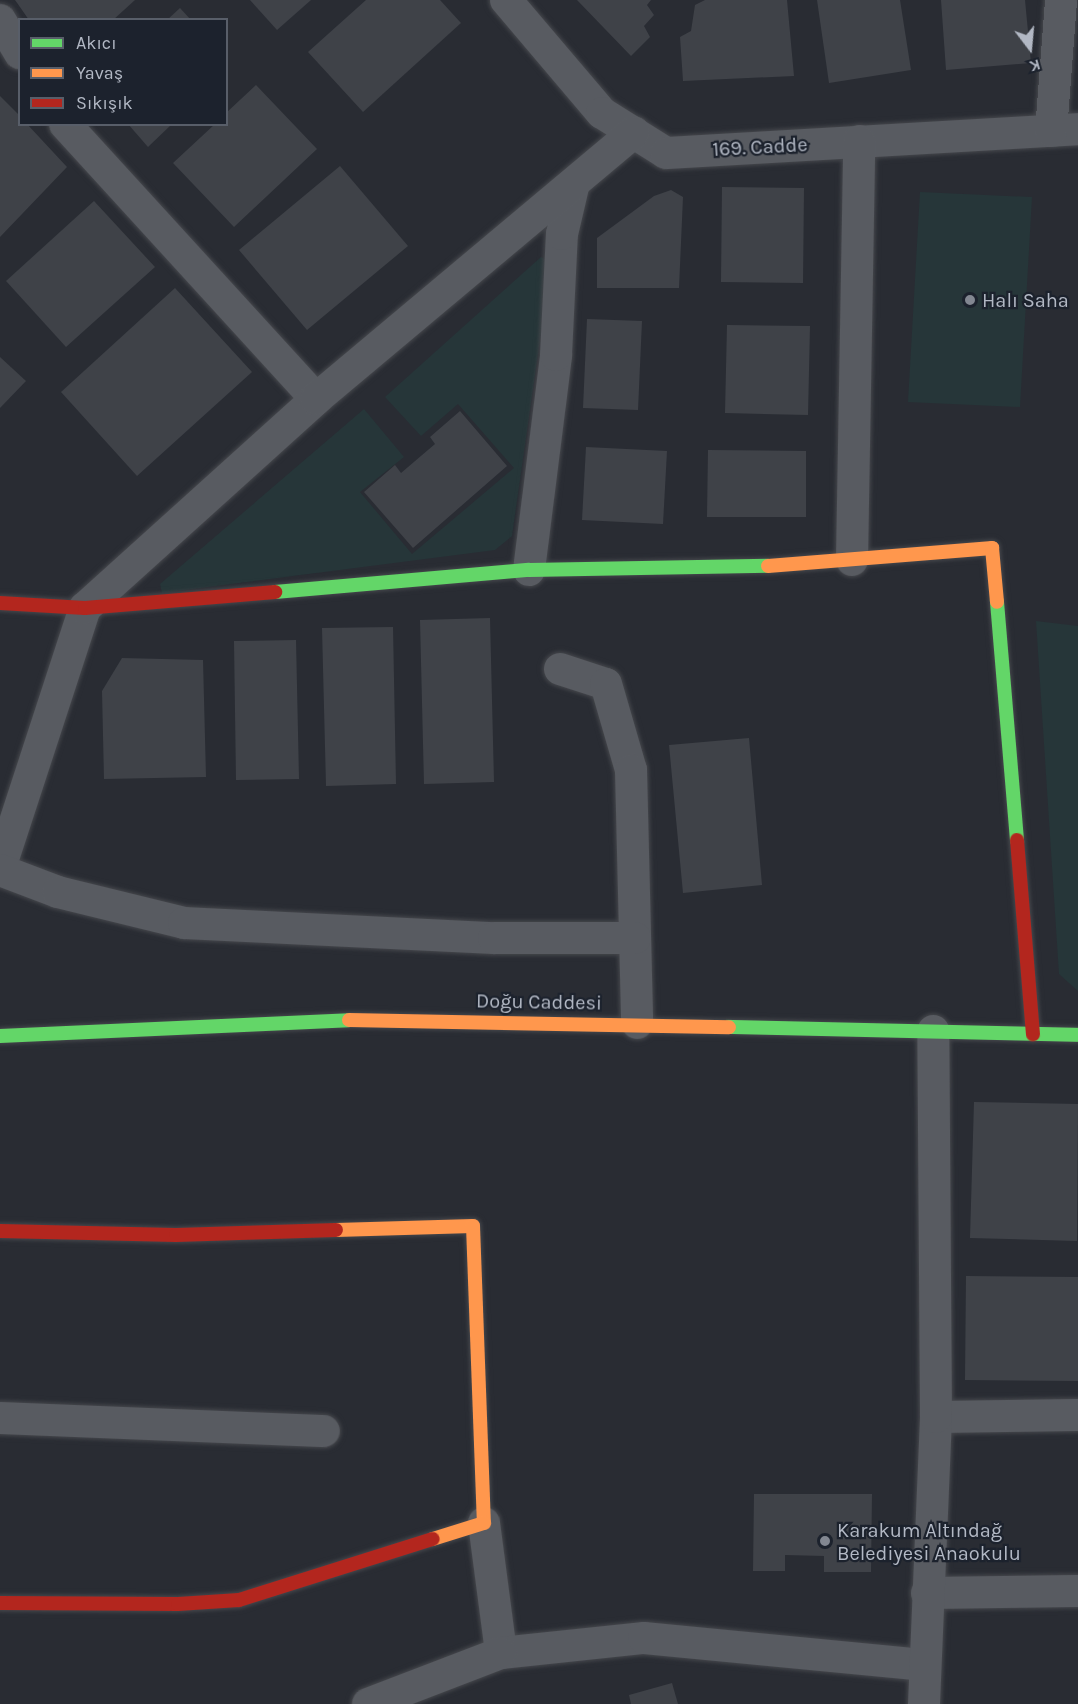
<!DOCTYPE html>
<meta charset="utf-8">
<style>
body{margin:0}
#map{position:relative;width:1078px;height:1704px;overflow:hidden;background:#292c33;font-family:Karla,sans-serif}
div>[style]{position:absolute}
.green>*{inset:0;background:#263639}
.building>*{inset:0;background:#3f4248}
.roads{filter:drop-shadow(0 0 2px #45474c) drop-shadow(0 0 2px #45474c)}
.street>*{height:32px;margin:-16px;padding:0 16px;transform-origin:16px;border-radius:16px;background:#585b61}
.fast>*{height:14px;margin:-7px;padding:0 7px;transform-origin:7px;border-radius:7px;background:#63d668}
.slow>*{height:14px;margin:-7px;padding:0 7px;transform-origin:7px;border-radius:7px;background:#ff974d}
.jam>*{height:14px;margin:-7px;padding:0 7px;transform-origin:7px;border-radius:7px;background:#b3261e}
.dots>*{width:16px;height:16px;translate:-50% -50%;box-sizing:border-box;border:3px solid #1c222d;border-radius:50%}
span{translate:-50% -50%;white-space:nowrap;text-align:center;line-height:1.15;-webkit-text-stroke:4.5px #1c222d;paint-order:stroke}
.street-label{font-size:20px;color:#b2b8c4}
.poi-label{font-size:20px;color:#b2b8c4}
.left{translate:0 -50%;text-align:left}
.legend{position:absolute;left:18px;top:18px;width:210px;height:108px;box-sizing:border-box;background:#1c222d;border:2px solid #585e69;margin:0;padding:8px 10px;list-style:none;font-size:18px;color:#b2b8c4}
.legend li{display:flex;align-items:center;gap:12px;height:30px}
.legend b{width:30px;border:2px solid #585e69}
.north{position:absolute;left:1000px;top:18px;width:60px;height:60px;-webkit-text-stroke:4px #1c222d;paint-order:stroke;rotate:164deg;font-size:16px;font-weight:700;line-height:24px;text-align:center;color:#b2b8c4}
.north::after{content:'';display:block;margin:auto;width:21px;height:27px;background:#b2b8c4;clip-path:polygon(50% 0,100% 100%,50% 72%,0 100%)}
</style>
<div id="map">
<div class="green">
<div style="clip-path:polygon(920px 192px,1032px 197px,1020px 407px,908px 402px)"></div>
<div style="clip-path:polygon(541px 257px,551px 262px,512px 536px,495px 550px,162px 593px,160px 584px,364px 409px,404px 457px,360px 492px,412px 554px,514px 468px,458px 404px,421px 436px,385px 397px)"></div>
<div style="clip-path:polygon(1036px 621px,1078px 626px,1078px 991px,1059px 974px)"></div>
</div>
<div class="building">
<div style="clip-path:polygon(15px 0,135px 0,113px 20px,29px 20px)"></div>
<div style="clip-path:polygon(250px 0,311px 0,277px 30px)"></div>
<div style="clip-path:polygon(366px 0,440px 0,461px 23px,363px 112px,308px 52px)"></div>
<div style="clip-path:polygon(577px 0,651px 0,647px 5px,654px 15px,644px 26px,650px 37px,631px 56px)"></div>
<div style="clip-path:polygon(705px 0,787px 0,794px 76px,683px 81px,680px 37px,691px 31px,695px 5px)"></div>
<div style="clip-path:polygon(817px 0,900px 0,911px 70px,829px 83px)"></div>
<div style="clip-path:polygon(941px 0,1025px 0,1031px 63px,946px 70px)"></div>
<div style="clip-path:polygon(180px 8px,191px 20px,167px 20px)"></div>
<div style="clip-path:polygon(256px 85px,317px 149px,234px 227px,173px 163px,215px 124px,226px 124px,226px 113px)"></div>
<div style="clip-path:polygon(0 96px,20px 116px,20px 124px,27px 124px,67px 167px,0 237px)"></div>
<div style="clip-path:polygon(128px 124px,172px 124px,148px 147px)"></div>
<div style="clip-path:polygon(340px 166px,408px 246px,307px 330px,239px 250px)"></div>
<div style="clip-path:polygon(722px 187px,804px 188px,803px 283px,721px 282px)"></div>
<div style="clip-path:polygon(671px 190px,683px 197px,679px 288px,597px 288px,597px 238px,654px 196px)"></div>
<div style="clip-path:polygon(94px 201px,155px 267px,66px 347px,6px 281px)"></div>
<div style="clip-path:polygon(175px 288px,252px 372px,137px 476px,61px 392px)"></div>
<div style="clip-path:polygon(587px 319px,642px 321px,638px 410px,583px 408px)"></div>
<div style="clip-path:polygon(727px 325px,810px 326px,808px 415px,725px 413px)"></div>
<div style="clip-path:polygon(0 357px,26px 381px,0 408px)"></div>
<div style="clip-path:polygon(460px 411px,507px 466px,413px 548px,364px 492px,395px 465px,401px 473px,435px 444px,430px 437px)"></div>
<div style="clip-path:polygon(586px 447px,667px 451px,663px 524px,582px 520px)"></div>
<div style="clip-path:polygon(708px 450px,806px 451px,806px 517px,707px 517px)"></div>
<div style="clip-path:polygon(490px 618px,494px 782px,424px 784px,420px 620px)"></div>
<div style="clip-path:polygon(393px 627px,396px 784px,326px 786px,322px 628px)"></div>
<div style="clip-path:polygon(296px 640px,299px 779px,236px 780px,234px 641px)"></div>
<div style="clip-path:polygon(122px 658px,203px 660px,206px 777px,104px 779px,102px 691px)"></div>
<div style="clip-path:polygon(749px 738px,762px 885px,683px 893px,669px 745px)"></div>
<div style="clip-path:polygon(974px 1102px,1078px 1104px,1077px 1241px,970px 1238px)"></div>
<div style="clip-path:polygon(966px 1276px,1078px 1277px,1078px 1381px,965px 1380px)"></div>
<div style="clip-path:polygon(754px 1494px,872px 1494px,871px 1572px,824px 1572px,824px 1556px,785px 1555px,785px 1571px,753px 1571px)"></div>
<div style="clip-path:polygon(672px 1683px,678px 1704px,631px 1704px,629px 1695px)"></div>
</div>
<div class="roads">
<div class="street">
<div style="left:506px;top:0;width:148px;rotate:49.7deg"></div>
<div style="left:602px;top:113px;width:75px;rotate:32deg"></div>
<div style="left:666px;top:153px;width:413px;rotate:-3.3deg"></div>
<div style="left:0;top:20px;width:39px;rotate:59deg"></div>
<div style="left:65px;top:124px;width:372px;rotate:47.6deg"></div>
<div style="left:1051px;top:131px;width:131px;rotate:-85.6deg"></div>
<div style="left:852px;top:560px;width:419px;rotate:-89deg"></div>
<div style="left:529px;top:570px;width:217px;rotate:-82.8deg"></div>
<div style="left:556px;top:355px;width:121px;rotate:-87.2deg"></div>
<div style="left:562px;top:234px;width:52px;rotate:-76.8deg"></div>
<div style="left:560px;top:669px;width:48px;rotate:18.1deg"></div>
<div style="left:606px;top:684px;width:90px;rotate:73.8deg"></div>
<div style="left:631px;top:770px;width:253px;rotate:88.6deg"></div>
<div style="left:0;top:868px;width:274px;rotate:-71.9deg"></div>
<div style="left:85px;top:608px;width:312px;rotate:-42.1deg"></div>
<div style="left:316px;top:399px;width:415px;rotate:-40deg"></div>
<div style="left:0;top:870px;width:62px;rotate:20.8deg"></div>
<div style="left:58px;top:892px;width:130px;rotate:13.8deg"></div>
<div style="left:184px;top:923px;width:310px;rotate:2.8deg"></div>
<div style="left:494px;top:938px;width:141px"></div>
<div style="left:936px;top:1417px;width:142px;rotate:-0.8deg"></div>
<div style="left:0;top:1418px;width:324px;rotate:2.3deg"></div>
<div style="left:484px;top:1523px;width:131px;rotate:82.5deg"></div>
<div style="left:501px;top:1653px;width:144px;rotate:-6deg"></div>
<div style="left:644px;top:1638px;width:280px;rotate:5.5deg"></div>
<div style="left:927px;top:1593px;width:151px;rotate:-0.8deg"></div>
<div style="left:368px;top:1704px;width:142px;rotate:-21deg"></div>
<div style="left:924px;top:1704px;width:287px;rotate:-87.6deg"></div>
<div style="left:936px;top:1417px;width:386px;rotate:-90.4deg"></div>
</div>
<div class="fast">
<div style="left:275px;top:592px;width:255px;rotate:-5deg"></div>
<div style="left:529px;top:570px;width:239px;rotate:-1deg"></div>
<div style="left:997px;top:602px;width:239px;rotate:85.2deg"></div>
<div style="left:729px;top:1027px;width:349px;rotate:1.3deg"></div>
<div style="left:0;top:1036px;width:349px;rotate:-2.6deg"></div>
</div>
<div class="slow">
<div style="left:768px;top:566px;width:225px;rotate:-4.6deg"></div>
<div style="left:992px;top:548px;width:54px;rotate:84.7deg"></div>
<div style="left:349px;top:1020px;width:380px;rotate:1.1deg"></div>
<div style="left:336px;top:1230px;width:137px;rotate:-1.7deg"></div>
<div style="left:473px;top:1226px;width:297px;rotate:87.9deg"></div>
<div style="left:484px;top:1523px;width:53px;rotate:162.6deg"></div>
</div>
<div class="jam">
<div style="left:0;top:603px;width:85px;rotate:3.4deg"></div>
<div style="left:85px;top:608px;width:191px;rotate:-4.8deg"></div>
<div style="left:1017px;top:840px;width:195px;rotate:85.3deg"></div>
<div style="left:0;top:1231px;width:176px;rotate:1.3deg"></div>
<div style="left:176px;top:1235px;width:160px;rotate:-1.8deg"></div>
<div style="left:0;top:1603px;width:178px;rotate:0.3deg"></div>
<div style="left:178px;top:1604px;width:61px;rotate:-3.8deg"></div>
<div style="left:239px;top:1600px;width:203px;rotate:-17.5deg"></div>
</div>
</div>
<div class="dots">
<div style="left:970px;top:300px;background:#828791"></div>
<div style="left:825px;top:1541px;background:#828791"></div>
</div>
<div class="street-label">
<span style="left:760px;top:147px;rotate:-3deg">169. Cadde</span>
<span style="left:539px;top:1002px;rotate:1deg">Doğu Caddesi</span>
</div>
<div class="poi-label">
<span class="left" style="left:982px;top:300px">Halı Saha</span>
<span class="left" style="left:837px;top:1542px">Karakum Altındağ<br>Belediyesi Anaokulu</span>
</div>
<ul class="legend">
<li><b style="height:8px;background:#63d668"></b>Akıcı</li>
<li><b style="height:8px;background:#ff974d"></b>Yavaş</li>
<li><b style="height:8px;background:#b3261e"></b>Sıkışık</li>
</ul>
<div class="north">K</div>
</div>
